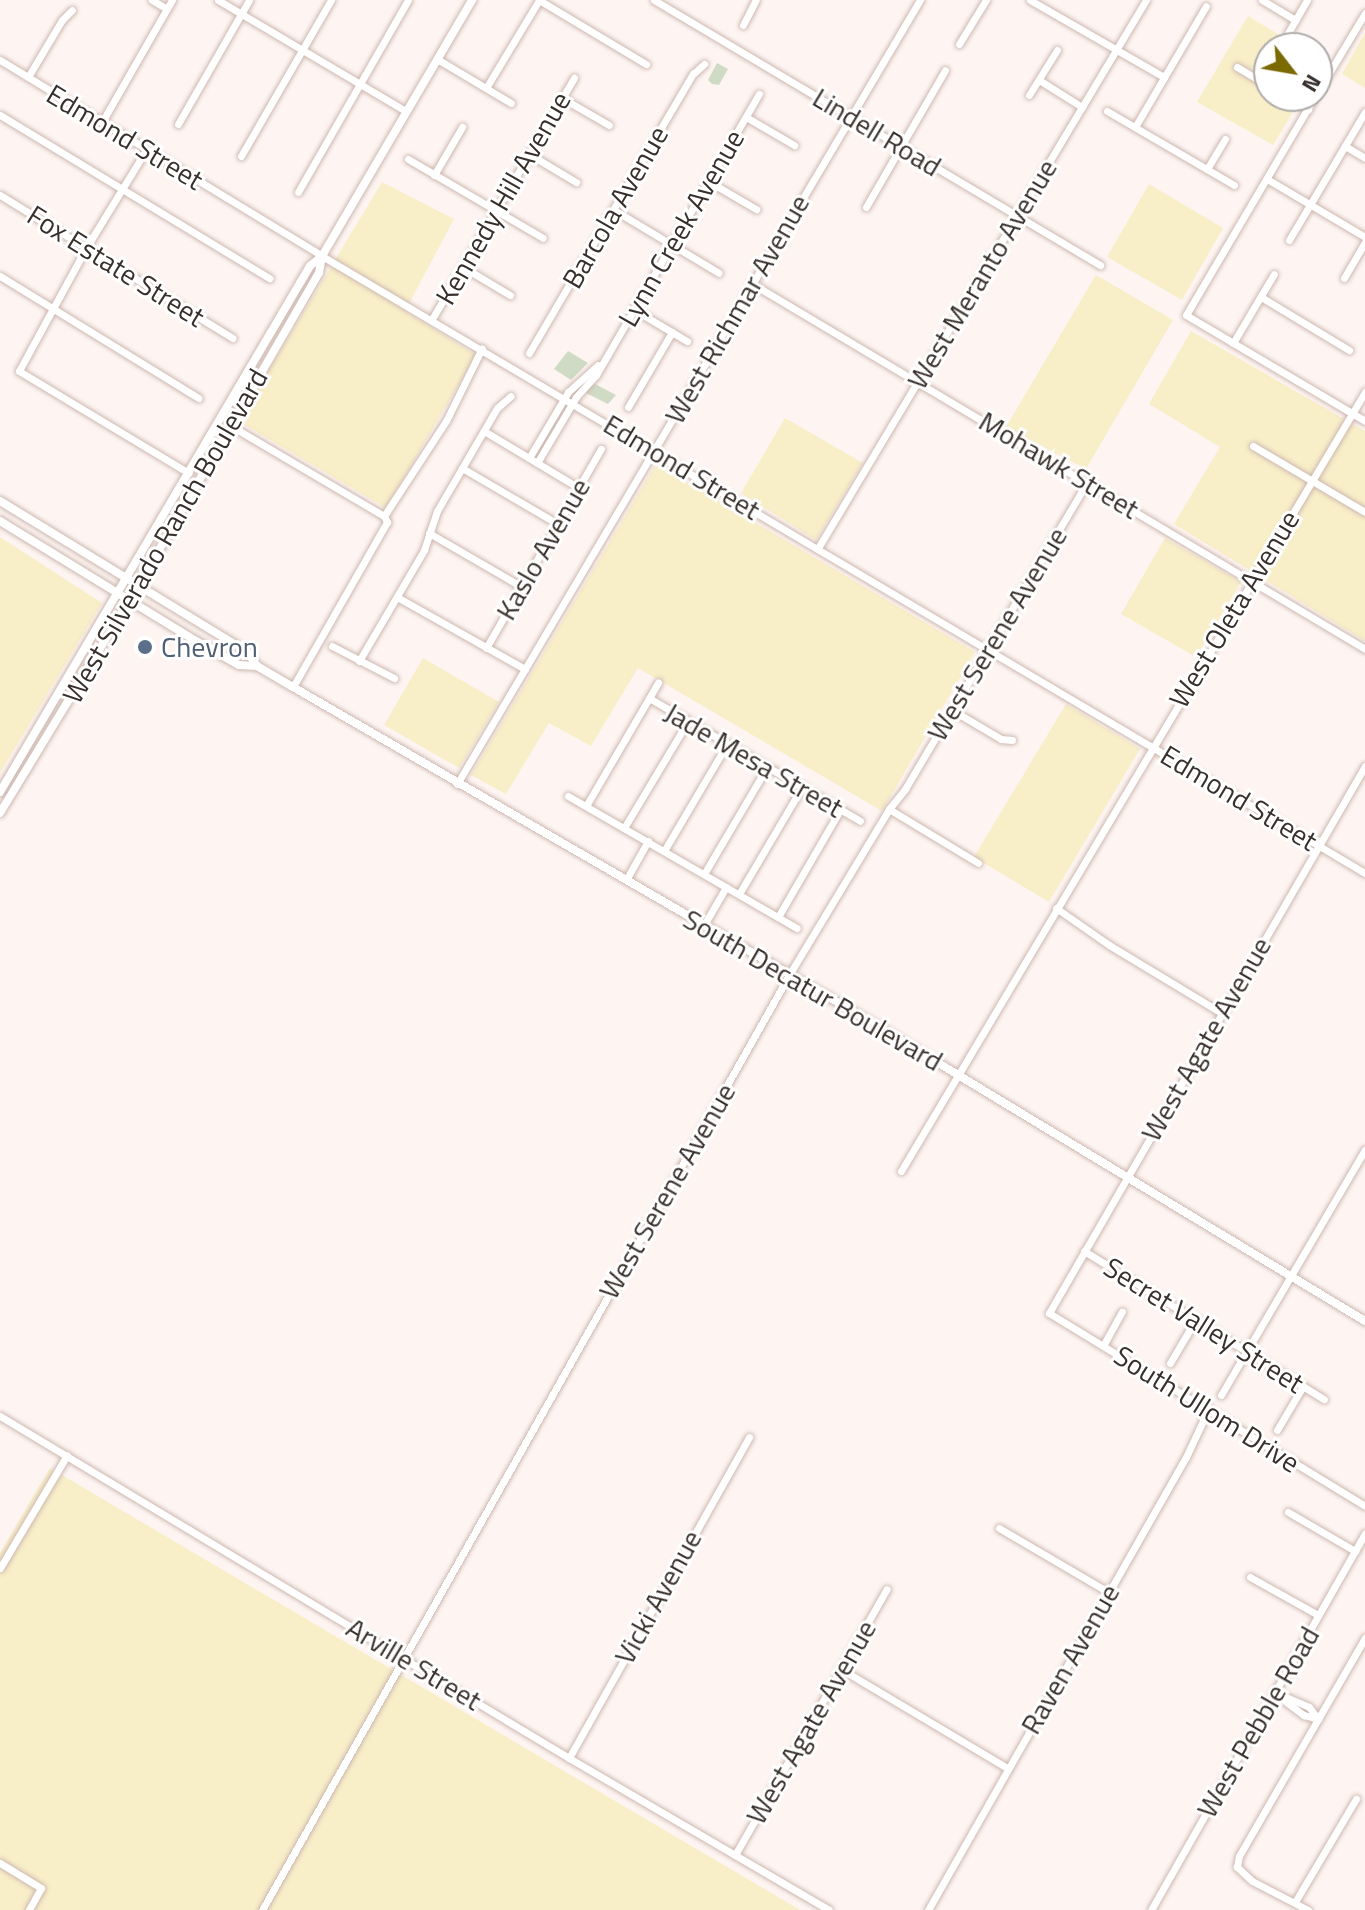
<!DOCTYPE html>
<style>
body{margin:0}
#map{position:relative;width:1365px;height:1910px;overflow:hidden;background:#fef5f2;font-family:"Titillium Web",sans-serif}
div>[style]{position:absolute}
.green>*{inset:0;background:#cfdbc4}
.sand>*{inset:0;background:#f8eec8}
.roads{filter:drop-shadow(0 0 2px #cdb8b0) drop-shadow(0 0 2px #cdb8b0)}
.minor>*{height:7px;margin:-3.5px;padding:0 3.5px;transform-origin:3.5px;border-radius:3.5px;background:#fff}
.major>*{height:8px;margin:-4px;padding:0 4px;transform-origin:4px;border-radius:4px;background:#fff}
.dots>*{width:22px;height:22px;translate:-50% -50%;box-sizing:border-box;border:4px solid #fff;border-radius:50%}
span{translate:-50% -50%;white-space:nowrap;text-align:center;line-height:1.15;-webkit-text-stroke:6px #fff;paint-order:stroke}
.street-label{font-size:28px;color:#372f2b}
.service-label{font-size:28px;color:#4e5e75}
.left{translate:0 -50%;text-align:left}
.north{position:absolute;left:1253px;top:32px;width:80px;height:80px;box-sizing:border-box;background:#fff;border:2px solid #afacaa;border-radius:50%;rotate:121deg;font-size:22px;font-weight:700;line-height:32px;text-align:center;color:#372f2b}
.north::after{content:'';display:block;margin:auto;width:28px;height:36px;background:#7b6a01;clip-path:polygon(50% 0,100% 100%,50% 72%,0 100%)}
</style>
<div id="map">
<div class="green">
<div style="clip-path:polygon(717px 63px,728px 69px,719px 85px,712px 84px,708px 80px)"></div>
<div style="clip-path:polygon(568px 351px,588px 363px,571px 380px,554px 369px)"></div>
<div style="clip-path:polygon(595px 384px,616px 395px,608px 404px,584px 392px)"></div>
</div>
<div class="sand">
<div style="clip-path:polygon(1248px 16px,1301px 48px,1269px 48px,1269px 96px,1303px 96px,1273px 145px,1197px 102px)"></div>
<div style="clip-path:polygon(1365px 33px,1365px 88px,1342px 74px)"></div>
<div style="clip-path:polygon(382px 182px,454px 219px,405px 311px,476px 355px,386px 508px,238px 421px)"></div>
<div style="clip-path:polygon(1149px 184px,1223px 228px,1182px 300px,1107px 257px)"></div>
<div style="clip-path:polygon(1096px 275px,1173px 320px,1086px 469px,1006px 427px)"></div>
<div style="clip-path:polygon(1191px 331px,1365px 431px,1365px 641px,1174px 524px,1220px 447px,1149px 404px)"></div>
<div style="clip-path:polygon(785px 418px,863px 463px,816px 540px,741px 493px)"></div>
<div style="clip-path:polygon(656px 464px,975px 652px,882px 811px,638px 668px,591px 746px,549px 723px,506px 794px,471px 775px)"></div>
<div style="clip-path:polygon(0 537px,102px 603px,0 773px)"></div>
<div style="clip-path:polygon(1165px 538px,1241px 582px,1196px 657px,1121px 614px)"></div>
<div style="clip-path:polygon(423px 658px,499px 702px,459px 768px,384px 725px)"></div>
<div style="clip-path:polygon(1066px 704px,1140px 749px,1049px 902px,974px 857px)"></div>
<div style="clip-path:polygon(50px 1468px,800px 1910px,0 1910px,0 1553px)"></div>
</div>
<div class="roads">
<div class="minor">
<div style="left:152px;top:0;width:17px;rotate:31deg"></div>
<div style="left:218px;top:0;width:218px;rotate:30.6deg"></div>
<div style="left:539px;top:0;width:125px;rotate:30.9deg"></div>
<div style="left:654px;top:0;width:519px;rotate:30.72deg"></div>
<div style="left:1030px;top:0;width:155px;rotate:29.9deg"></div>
<div style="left:1262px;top:0;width:39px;rotate:31deg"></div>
<div style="left:743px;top:25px;width:28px;rotate:-63deg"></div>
<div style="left:1288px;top:33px;width:38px;rotate:-60deg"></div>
<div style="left:959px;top:44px;width:52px;rotate:-58.5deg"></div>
<div style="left:437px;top:59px;width:86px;rotate:30.7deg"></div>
<div style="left:0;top:60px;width:377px;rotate:31.3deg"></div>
<div style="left:322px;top:256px;width:1212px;rotate:30.61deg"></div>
<div style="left:1237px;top:67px;width:37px;rotate:31deg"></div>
<div style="left:28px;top:77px;width:66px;rotate:-59.2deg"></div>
<div style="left:62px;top:20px;width:14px;rotate:-45deg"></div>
<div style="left:1039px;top:80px;width:51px;rotate:32.1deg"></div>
<div style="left:486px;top:88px;width:103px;rotate:-58.9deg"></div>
<div style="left:1317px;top:93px;width:93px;rotate:-59deg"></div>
<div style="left:1029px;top:95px;width:53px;rotate:-58.1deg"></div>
<div style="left:1286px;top:96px;width:26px;rotate:31deg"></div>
<div style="left:1315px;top:96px;width:254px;rotate:120.5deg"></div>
<div style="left:1186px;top:315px;width:208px;rotate:30.6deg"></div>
<div style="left:562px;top:98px;width:54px;rotate:29.9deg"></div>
<div style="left:1107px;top:111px;width:147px;rotate:30.2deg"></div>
<div style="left:0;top:115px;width:315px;rotate:31.2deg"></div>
<div style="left:746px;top:117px;width:56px;rotate:30.3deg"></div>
<div style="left:102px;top:122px;width:141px;rotate:-60.2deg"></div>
<div style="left:178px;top:124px;width:143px;rotate:-60.2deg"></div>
<div style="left:1135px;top:127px;width:140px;rotate:-59.6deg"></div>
<div style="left:1345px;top:146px;width:23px;rotate:31deg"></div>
<div style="left:146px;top:150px;width:115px;rotate:121.5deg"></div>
<div style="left:86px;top:248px;width:140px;rotate:118.6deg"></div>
<div style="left:19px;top:371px;width:198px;rotate:31deg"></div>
<div style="left:529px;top:154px;width:55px;rotate:30.8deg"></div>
<div style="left:241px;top:156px;width:180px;rotate:-60deg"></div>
<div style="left:408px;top:159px;width:156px;rotate:30.3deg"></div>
<div style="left:1207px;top:169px;width:35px;rotate:-59deg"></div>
<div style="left:434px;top:175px;width:56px;rotate:-59.7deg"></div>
<div style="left:1267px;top:179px;width:114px;rotate:30.6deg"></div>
<div style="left:708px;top:181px;width:56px;rotate:30.3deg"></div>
<div style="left:298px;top:192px;width:221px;rotate:-60.2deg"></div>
<div style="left:0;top:195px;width:273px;rotate:31.6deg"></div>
<div style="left:866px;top:207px;width:158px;rotate:-60deg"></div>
<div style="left:614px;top:210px;width:122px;rotate:31deg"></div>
<div style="left:1289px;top:240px;width:149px;rotate:-59.3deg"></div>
<div style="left:463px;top:267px;width:55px;rotate:30.8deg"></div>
<div style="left:0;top:276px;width:233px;rotate:31.6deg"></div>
<div style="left:1344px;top:278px;width:42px;rotate:-59.7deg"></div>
<div style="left:751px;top:283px;width:715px;rotate:30.8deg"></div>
<div style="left:1261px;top:297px;width:103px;rotate:31.1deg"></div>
<div style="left:633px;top:309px;width:63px;rotate:30.7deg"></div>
<div style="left:432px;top:319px;width:280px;rotate:-59.5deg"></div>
<div style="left:1233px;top:343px;width:80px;rotate:-59.3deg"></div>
<div style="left:529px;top:353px;width:324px;rotate:-59.6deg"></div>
<div style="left:693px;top:74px;width:15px;rotate:-42deg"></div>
<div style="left:628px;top:407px;width:87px;rotate:-59.6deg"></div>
<div style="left:231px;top:426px;width:178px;rotate:30.5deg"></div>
<div style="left:384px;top:516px;width:7px;rotate:63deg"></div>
<div style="left:387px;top:522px;width:190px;rotate:119.7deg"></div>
<div style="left:484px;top:431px;width:111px;rotate:31deg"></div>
<div style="left:1253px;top:446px;width:130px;rotate:30.5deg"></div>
<div style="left:529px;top:458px;width:77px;rotate:-59.4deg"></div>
<div style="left:568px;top:392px;width:40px;rotate:-42deg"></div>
<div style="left:537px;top:463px;width:77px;rotate:-59.4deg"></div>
<div style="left:576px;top:397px;width:30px;rotate:-48deg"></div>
<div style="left:596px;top:375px;width:325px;rotate:-59.9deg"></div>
<div style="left:462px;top:468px;width:111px;rotate:30.3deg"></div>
<div style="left:384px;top:516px;width:113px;rotate:-56.9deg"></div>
<div style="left:446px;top:421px;width:81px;rotate:-63.7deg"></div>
<div style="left:429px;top:533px;width:108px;rotate:30.1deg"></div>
<div style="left:818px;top:548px;width:639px;rotate:-59.1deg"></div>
<div style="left:397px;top:597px;width:147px;rotate:29.4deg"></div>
<div style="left:332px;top:646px;width:70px;rotate:27.3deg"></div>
<div style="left:486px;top:648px;width:230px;rotate:-60deg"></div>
<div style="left:359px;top:661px;width:129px;rotate:-59.6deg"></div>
<div style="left:424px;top:550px;width:41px;rotate:-71.6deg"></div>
<div style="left:437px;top:511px;width:119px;rotate:-59.8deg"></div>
<div style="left:497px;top:408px;width:18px;rotate:-41deg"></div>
<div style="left:649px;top:698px;width:244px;rotate:30.2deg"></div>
<div style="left:952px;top:710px;width:57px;rotate:30.6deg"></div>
<div style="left:1001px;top:739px;width:11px;rotate:5deg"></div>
<div style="left:1365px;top:766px;width:632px;rotate:120.01deg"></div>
<div style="left:1049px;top:1313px;width:370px;rotate:31.4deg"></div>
<div style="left:457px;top:784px;width:911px;rotate:-59.44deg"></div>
<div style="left:568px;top:796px;width:264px;rotate:30deg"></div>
<div style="left:586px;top:806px;width:143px;rotate:-59.7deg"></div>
<div style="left:889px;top:809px;width:104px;rotate:31.2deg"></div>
<div style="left:624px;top:828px;width:125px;rotate:-59.1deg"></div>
<div style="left:664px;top:851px;width:124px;rotate:-59.5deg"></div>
<div style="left:704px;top:874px;width:124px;rotate:-59.5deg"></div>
<div style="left:626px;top:880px;width:45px;rotate:-60.6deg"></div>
<div style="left:739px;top:894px;width:124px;rotate:-59.5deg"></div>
<div style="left:1056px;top:908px;width:65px;rotate:34.9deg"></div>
<div style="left:1109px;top:945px;width:130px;rotate:31.1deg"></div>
<div style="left:778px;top:917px;width:124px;rotate:-59.9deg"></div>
<div style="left:704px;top:925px;width:44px;rotate:-59.9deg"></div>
<div style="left:901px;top:1171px;width:907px;rotate:-59.22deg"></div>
<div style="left:1084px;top:1251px;width:282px;rotate:31.7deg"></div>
<div style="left:1104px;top:1344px;width:37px;rotate:-61deg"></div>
<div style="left:1170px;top:1363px;width:51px;rotate:-59.4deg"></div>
<div style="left:1221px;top:1395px;width:284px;rotate:-59.6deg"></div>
<div style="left:0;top:1416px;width:664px;rotate:31.01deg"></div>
<div style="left:569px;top:1758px;width:301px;rotate:30.3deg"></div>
<div style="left:1277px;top:1430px;width:51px;rotate:-59.4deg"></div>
<div style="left:1288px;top:1512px;width:78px;rotate:30.2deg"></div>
<div style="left:999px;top:1528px;width:126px;rotate:30.4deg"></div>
<div style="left:0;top:1568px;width:131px;rotate:-59.3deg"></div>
<div style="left:1250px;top:1577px;width:78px;rotate:29.2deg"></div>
<div style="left:841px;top:1669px;width:193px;rotate:30.8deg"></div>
<div style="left:1274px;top:1692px;width:38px;rotate:23deg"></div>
<div style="left:1309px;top:1707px;width:15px;rotate:53deg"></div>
<div style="left:1277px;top:1695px;width:34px;rotate:37deg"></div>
<div style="left:1304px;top:1715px;width:15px;rotate:16deg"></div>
<div style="left:569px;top:1758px;width:368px;rotate:-60.7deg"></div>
<div style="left:735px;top:1855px;width:306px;rotate:-60.3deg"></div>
<div style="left:0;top:1863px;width:48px;rotate:31.4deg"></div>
<div style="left:41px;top:1888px;width:25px;rotate:119deg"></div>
<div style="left:1295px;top:1902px;width:120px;rotate:-59.4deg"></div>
<div style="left:262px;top:1910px;width:1073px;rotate:-60.59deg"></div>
<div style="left:789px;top:975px;width:194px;rotate:-58.9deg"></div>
<div style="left:889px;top:809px;width:26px;rotate:-51deg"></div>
<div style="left:905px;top:789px;width:357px;rotate:-59.3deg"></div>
<div style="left:928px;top:1910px;width:521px;rotate:-60.34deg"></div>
<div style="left:1186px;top:1457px;width:54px;rotate:-64.9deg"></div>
<div style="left:1151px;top:1910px;width:433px;rotate:-60.4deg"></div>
<div style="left:1308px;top:1910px;width:63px;rotate:-152.6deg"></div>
<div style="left:1252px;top:1881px;width:21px;rotate:-137deg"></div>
<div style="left:1237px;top:1867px;width:11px;rotate:-80deg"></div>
<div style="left:1239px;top:1856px;width:252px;rotate:-60deg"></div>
</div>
<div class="major">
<div style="left:0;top:501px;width:289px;rotate:31.4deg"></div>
<div style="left:247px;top:652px;width:17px;rotate:54deg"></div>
<div style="left:257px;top:666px;width:42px;rotate:30.3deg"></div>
<div style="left:293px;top:687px;width:631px;rotate:30.06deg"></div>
<div style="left:839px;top:1003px;width:615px;rotate:31.16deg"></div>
<div style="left:0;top:521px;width:230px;rotate:31.5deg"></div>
<div style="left:196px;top:641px;width:49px;rotate:29.2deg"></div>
<div style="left:239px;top:665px;width:18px;rotate:3deg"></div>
<div style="left:0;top:792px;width:611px;rotate:-59.49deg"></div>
<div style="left:310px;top:266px;width:16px;rotate:-40deg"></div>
<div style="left:0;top:813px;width:263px;rotate:-58.7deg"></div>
<div style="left:137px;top:588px;width:364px;rotate:-60deg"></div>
<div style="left:319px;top:273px;width:17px;rotate:-80deg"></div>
<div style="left:322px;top:256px;width:297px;rotate:-59.6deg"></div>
</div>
</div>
<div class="dots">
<div style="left:145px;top:647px;background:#5c6f8a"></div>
</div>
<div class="street-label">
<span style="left:877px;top:132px;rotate:31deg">Lindell Road</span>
<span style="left:125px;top:137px;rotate:31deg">Edmond Street</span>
<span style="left:503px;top:198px;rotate:-60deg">Kennedy Hill Avenue</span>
<span style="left:615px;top:207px;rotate:-60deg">Barcola Avenue</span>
<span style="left:681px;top:228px;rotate:-60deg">Lynn Creek Avenue</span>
<span style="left:116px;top:266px;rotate:32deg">Fox Estate Street</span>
<span style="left:982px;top:274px;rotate:-59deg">West Meranto Avenue</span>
<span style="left:737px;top:309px;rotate:-60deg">West Richmar Avenue</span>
<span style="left:1059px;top:465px;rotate:31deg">Mohawk Street</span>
<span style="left:682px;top:467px;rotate:31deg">Edmond Street</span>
<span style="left:165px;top:536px;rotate:-60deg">West Silverado Ranch Boulevard</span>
<span style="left:543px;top:549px;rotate:-60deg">Kaslo Avenue</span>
<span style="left:1234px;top:609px;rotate:-59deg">West Oleta Avenue</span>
<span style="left:997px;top:634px;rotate:-59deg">West Serene Avenue</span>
<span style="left:754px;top:760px;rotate:30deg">Jade Mesa Street</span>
<span style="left:1239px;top:798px;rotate:31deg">Edmond Street</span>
<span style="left:813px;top:990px;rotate:30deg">South Decatur Boulevard</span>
<span style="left:1206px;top:1039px;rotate:-60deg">West Agate Avenue</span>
<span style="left:667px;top:1191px;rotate:-60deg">West Serene Avenue</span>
<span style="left:1204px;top:1325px;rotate:32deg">Secret Valley Street</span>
<span style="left:1207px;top:1409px;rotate:32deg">South Ullom Drive</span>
<span style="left:658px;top:1597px;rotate:-61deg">Vicki Avenue</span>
<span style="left:1070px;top:1659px;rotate:-60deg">Raven Avenue</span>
<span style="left:414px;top:1664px;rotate:31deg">Arville Street</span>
<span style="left:811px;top:1722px;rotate:-60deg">West Agate Avenue</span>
<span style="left:1258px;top:1722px;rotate:-60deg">West Pebble Road</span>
</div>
<div class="service-label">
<span class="left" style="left:161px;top:647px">Chevron</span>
</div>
<div class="north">N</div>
</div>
